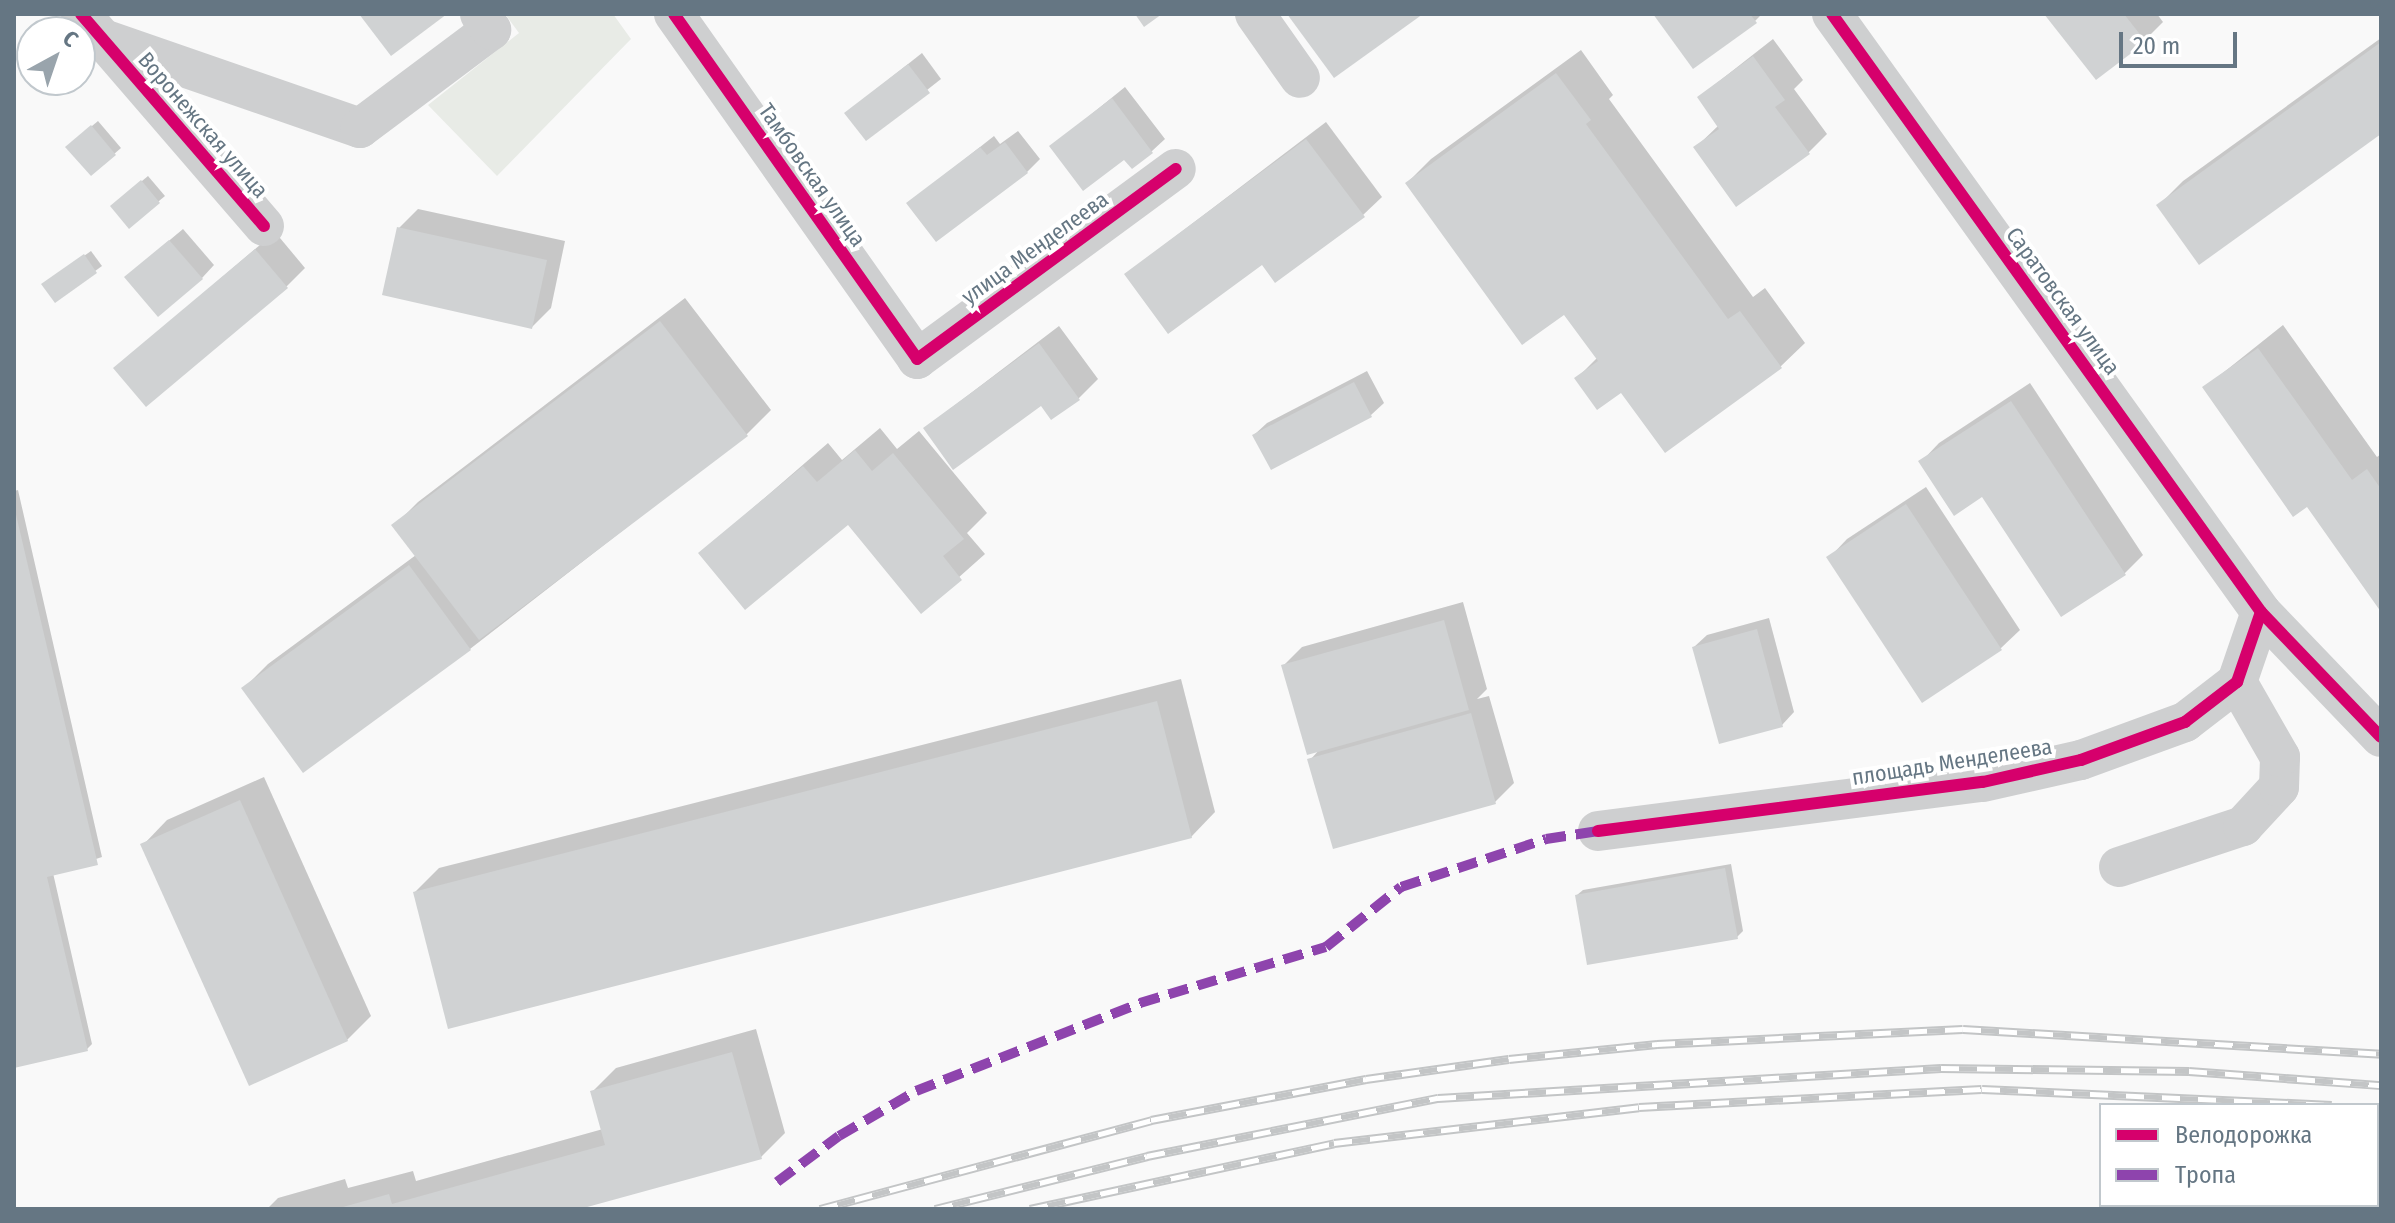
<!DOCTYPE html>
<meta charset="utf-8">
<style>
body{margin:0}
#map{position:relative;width:2395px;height:1223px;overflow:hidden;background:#f9f9f9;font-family:"Fira Sans Condensed",sans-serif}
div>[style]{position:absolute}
.green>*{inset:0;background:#e8ebe6}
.shadow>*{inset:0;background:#0003}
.building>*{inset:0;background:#d0d2d3}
.minor>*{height:40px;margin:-20px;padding:0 20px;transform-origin:20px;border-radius:20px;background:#cecfd0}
.rail>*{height:9px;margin-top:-4.5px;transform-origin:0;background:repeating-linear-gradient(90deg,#fff 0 18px,#c3c5c6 0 36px);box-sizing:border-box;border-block:2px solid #c3c5c6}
.quiet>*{height:10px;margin-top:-5px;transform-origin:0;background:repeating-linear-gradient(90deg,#8e44ad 0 20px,transparent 0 30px)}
.cycleway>*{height:12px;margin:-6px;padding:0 6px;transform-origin:6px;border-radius:6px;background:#d6006c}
span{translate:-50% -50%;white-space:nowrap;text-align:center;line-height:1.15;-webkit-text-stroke:8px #fff;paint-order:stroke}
.street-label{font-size:22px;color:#657683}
.frame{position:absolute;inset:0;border:16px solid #657683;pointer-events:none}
.legend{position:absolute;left:2099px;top:1103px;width:280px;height:104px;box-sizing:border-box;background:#fff;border:2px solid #c1c8cd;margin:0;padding:10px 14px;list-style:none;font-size:24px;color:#657683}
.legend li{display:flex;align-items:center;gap:16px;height:40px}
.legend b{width:40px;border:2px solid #c1c8cd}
.north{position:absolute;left:16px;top:16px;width:80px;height:80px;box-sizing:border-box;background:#fff;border:2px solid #c1c8cd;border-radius:50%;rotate:40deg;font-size:22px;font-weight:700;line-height:32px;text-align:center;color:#657683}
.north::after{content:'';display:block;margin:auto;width:28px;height:36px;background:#99a4ac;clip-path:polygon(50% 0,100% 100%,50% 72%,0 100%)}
.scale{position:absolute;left:2119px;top:32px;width:118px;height:36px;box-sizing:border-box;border:4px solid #657683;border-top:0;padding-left:10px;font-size:24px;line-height:28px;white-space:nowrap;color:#657683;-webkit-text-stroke:6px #fff;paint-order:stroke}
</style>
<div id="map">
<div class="green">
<div style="clip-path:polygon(505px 14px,613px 14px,631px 39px,497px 176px,428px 105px,519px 33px)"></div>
</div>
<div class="shadow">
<div style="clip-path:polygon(1656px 14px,1762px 14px,1755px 21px)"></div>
<div style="clip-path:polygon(2047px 14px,2157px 14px,2163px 22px,2145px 40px)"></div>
<div style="clip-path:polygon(2381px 38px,2381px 131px,2159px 205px,2183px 181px)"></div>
<div style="clip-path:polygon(1773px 39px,1803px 80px,1794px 89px,1827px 134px,1808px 153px,1696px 147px,1719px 125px,1699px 97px)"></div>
<div style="clip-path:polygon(1581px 50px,1613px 95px,1609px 99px,1753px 297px,1765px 288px,1805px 343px,1780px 367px,1622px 390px,1577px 378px,1598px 357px,1565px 312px,1407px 183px,1431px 159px)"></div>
<div style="clip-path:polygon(922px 53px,941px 79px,866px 138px,846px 113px)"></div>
<div style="clip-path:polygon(1125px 87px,1165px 139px,1152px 151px,1132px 166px,1125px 157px,1052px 146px)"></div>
<div style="clip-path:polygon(98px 121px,121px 148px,91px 174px,74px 141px)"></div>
<div style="clip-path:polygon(1326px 122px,1382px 197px,1363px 215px,1263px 262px,1126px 274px)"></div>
<div style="clip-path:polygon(1018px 131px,1040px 159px,1027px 172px,909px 203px,994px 136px,1000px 144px)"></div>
<div style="clip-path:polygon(148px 176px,165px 196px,129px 226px,118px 201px)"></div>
<div style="clip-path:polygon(418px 209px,565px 241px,551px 308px,532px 327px,399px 228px)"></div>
<div style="clip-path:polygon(183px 229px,214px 265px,202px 278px,140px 265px)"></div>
<div style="clip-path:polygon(275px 232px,305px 268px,286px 287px,116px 368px)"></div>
<div style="clip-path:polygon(91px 251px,102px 266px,55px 300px,47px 282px)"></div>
<div style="clip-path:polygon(685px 298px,771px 410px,747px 434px,470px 649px,244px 688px,268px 664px,416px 555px,394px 526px,418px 502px)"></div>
<div style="clip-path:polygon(2283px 325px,2377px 457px,2381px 454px,2381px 609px,2307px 504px,2204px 388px)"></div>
<div style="clip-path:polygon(1059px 326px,1098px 379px,1079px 398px,1052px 418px,1041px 403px,925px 428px)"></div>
<div style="clip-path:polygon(1367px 371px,1384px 403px,1371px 415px,1271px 467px,1254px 435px,1267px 423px)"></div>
<div style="clip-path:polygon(2030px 383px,2143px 555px,2124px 574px,1921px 462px,1939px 443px)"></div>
<div style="clip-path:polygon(880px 428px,897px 449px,919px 431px,987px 513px,967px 533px,985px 554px,921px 611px,848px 523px,701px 553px,828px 443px,842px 460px)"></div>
<div style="clip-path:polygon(1926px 487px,2020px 630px,2001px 648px,1923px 700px,1829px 558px,1847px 539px)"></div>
<div style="clip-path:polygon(18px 490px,102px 857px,53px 873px,92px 1044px,87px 1049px,14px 1066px,14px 491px)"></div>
<div style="clip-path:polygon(1463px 602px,1487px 689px,1477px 699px,1489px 696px,1514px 783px,1495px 802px,1310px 760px,1320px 749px,1283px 666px,1302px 647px)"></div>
<div style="clip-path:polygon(1769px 618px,1794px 712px,1782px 725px,1694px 647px,1707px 635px)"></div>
<div style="clip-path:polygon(1181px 679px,1215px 812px,1191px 837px,415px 892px,439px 868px)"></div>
<div style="clip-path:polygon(264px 777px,371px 1016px,347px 1040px,143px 845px,167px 820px)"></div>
<div style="clip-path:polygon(1731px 864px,1743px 931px,1737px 937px,1577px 895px,1583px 890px)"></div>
<div style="clip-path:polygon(756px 1029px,785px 1133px,761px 1157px,572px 1209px,267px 1209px,278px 1198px,345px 1179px,348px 1188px,413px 1171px,416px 1181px,603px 1129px,592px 1092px,616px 1068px)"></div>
</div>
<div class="building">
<div style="clip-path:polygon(359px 14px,447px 14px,391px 56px)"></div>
<div style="clip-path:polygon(1135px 14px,1162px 14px,1144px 27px)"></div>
<div style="clip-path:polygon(1287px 14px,1423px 14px,1334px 78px)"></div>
<div style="clip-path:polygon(1653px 14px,1750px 14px,1757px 23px,1693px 69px)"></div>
<div style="clip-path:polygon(2044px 14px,2124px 14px,2146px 42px,2096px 80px)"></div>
<div style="clip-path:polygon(2381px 42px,2381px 134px,2199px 265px,2156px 205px)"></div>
<div style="clip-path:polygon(1753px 56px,1785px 100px,1775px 107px,1810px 154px,1736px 207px,1693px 147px,1719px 129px,1697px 97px)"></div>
<div style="clip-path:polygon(908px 64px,930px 93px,866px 141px,844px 113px)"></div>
<div style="clip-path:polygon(1556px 73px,1591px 120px,1586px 124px,1728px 319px,1740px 311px,1782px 368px,1665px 453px,1621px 393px,1597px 410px,1574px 378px,1598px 361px,1564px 315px,1522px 345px,1405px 183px)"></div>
<div style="clip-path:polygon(1112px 98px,1153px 153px,1132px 169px,1124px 160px,1083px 191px,1049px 146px)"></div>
<div style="clip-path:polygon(91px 125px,116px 155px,91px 176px,65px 147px)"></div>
<div style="clip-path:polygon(1306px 139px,1365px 217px,1275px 283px,1262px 265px,1168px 334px,1124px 274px)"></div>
<div style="clip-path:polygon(1005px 142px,1028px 173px,936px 242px,906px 203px,980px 147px,987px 155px)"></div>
<div style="clip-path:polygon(141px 180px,160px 203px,129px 229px,110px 206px)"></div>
<div style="clip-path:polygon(397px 227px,547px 260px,532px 329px,382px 295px)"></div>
<div style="clip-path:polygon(169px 240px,203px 279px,158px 317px,124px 277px)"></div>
<div style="clip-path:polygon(255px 249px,288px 288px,146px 407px,113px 368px)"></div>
<div style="clip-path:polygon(84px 254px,97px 273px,55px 303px,41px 284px)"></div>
<div style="clip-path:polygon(660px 321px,748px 436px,479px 640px,391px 525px)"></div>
<div style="clip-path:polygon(1039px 343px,1080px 400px,1051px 420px,1041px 406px,953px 470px,923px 428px)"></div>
<div style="clip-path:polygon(2258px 348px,2352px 480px,2367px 469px,2381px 489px,2381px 612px,2307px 507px,2293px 517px,2202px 387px)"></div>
<div style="clip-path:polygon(1354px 382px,1372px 417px,1271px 470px,1252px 435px)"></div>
<div style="clip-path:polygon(2011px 401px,2126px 575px,2061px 617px,1982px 497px,1954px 516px,1918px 461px)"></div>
<div style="clip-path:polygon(855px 450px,872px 471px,893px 453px,964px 539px,943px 556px,962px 580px,921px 614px,848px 525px,745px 610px,698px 553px,803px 466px,817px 482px)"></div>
<div style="clip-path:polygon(1906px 504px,2002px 650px,1922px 703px,1826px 557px)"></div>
<div style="clip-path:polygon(14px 506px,98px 865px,47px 877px,88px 1051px,14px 1068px)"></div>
<div style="clip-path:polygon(409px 565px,471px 650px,303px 773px,241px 688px)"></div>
<div style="clip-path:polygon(1444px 620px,1469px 710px,1307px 755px,1281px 665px)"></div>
<div style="clip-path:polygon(1757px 629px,1783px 727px,1719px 744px,1692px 647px)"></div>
<div style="clip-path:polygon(1157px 701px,1192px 838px,448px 1029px,413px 892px)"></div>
<div style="clip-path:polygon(1471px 713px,1496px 804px,1333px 849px,1307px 759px)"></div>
<div style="clip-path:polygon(240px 800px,348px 1041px,249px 1086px,140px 844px)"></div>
<div style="clip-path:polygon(1725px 868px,1738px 939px,1587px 965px,1575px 895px)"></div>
<div style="clip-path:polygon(732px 1052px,762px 1159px,580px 1209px,336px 1209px,389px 1194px,392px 1204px,605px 1145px,590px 1091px)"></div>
</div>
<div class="minor">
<div style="left:81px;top:14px;width:280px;rotate:49.2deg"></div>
<div style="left:674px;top:14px;width:422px;rotate:54.8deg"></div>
<div style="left:917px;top:359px;width:321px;rotate:-36.3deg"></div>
<div style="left:1255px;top:14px;width:78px;rotate:54.9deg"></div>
<div style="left:1832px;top:14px;width:736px;rotate:54.34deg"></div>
<div style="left:103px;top:39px;width:272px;rotate:19.1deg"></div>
<div style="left:360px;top:128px;width:164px;rotate:-36.8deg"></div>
<div style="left:491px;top:30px;width:19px;rotate:-125deg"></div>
<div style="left:1598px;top:831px;width:388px;rotate:-7.3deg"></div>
<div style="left:1983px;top:782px;width:100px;rotate:-12.7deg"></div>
<div style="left:2081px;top:760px;width:111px;rotate:-20.1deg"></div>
<div style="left:2185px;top:722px;width:66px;rotate:-37.6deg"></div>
<div style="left:2237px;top:682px;width:74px;rotate:-71.1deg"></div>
<div style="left:2261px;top:612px;width:173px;rotate:46.2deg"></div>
<div style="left:2119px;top:867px;width:131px;rotate:-18.3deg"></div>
<div style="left:2243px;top:826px;width:53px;rotate:-47.3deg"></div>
<div style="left:2279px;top:787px;width:30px;rotate:-88deg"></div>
<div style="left:2280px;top:757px;width:86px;rotate:-119.8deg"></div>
</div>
<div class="rail">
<div style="left:2377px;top:1109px;width:4px;rotate:14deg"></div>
<div style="left:820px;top:1209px;width:343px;rotate:-15deg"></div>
<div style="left:1151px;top:1120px;width:219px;rotate:-10.8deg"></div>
<div style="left:1366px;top:1079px;width:144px;rotate:-8deg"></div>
<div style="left:1509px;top:1059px;width:149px;rotate:-5.8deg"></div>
<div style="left:1657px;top:1044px;width:306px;rotate:-2.8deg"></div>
<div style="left:1963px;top:1029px;width:419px;rotate:3.4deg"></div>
<div style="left:935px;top:1209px;width:219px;rotate:-14deg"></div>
<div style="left:1147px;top:1156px;width:297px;rotate:-11.3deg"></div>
<div style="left:1438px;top:1098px;width:504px;rotate:-3.41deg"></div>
<div style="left:1941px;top:1068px;width:248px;rotate:0.7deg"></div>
<div style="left:2189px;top:1071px;width:193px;rotate:4.2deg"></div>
<div style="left:1030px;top:1209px;width:311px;rotate:-12.2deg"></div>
<div style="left:1334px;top:1143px;width:307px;rotate:-6.7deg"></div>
<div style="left:1639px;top:1107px;width:343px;rotate:-3deg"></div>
<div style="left:1982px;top:1089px;width:350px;rotate:2.6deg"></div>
</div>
<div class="quiet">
<div style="left:777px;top:1182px;width:77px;rotate:-36.6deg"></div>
<div style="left:839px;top:1136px;width:89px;rotate:-30.3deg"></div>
<div style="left:916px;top:1091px;width:241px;rotate:-21.4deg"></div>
<div style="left:1140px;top:1003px;width:194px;rotate:-16.8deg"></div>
<div style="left:1326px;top:947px;width:96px;rotate:-38.7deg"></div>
<div style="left:1401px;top:887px;width:153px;rotate:-18.3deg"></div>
<div style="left:1546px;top:839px;width:53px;rotate:-8.7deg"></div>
</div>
<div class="cycleway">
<div style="left:81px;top:14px;width:280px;rotate:49.2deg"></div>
<div style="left:674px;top:14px;width:422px;rotate:54.8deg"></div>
<div style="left:917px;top:359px;width:321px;rotate:-36.3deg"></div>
<div style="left:1832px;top:14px;width:736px;rotate:54.34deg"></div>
<div style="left:1598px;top:831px;width:388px;rotate:-7.3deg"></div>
<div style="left:1983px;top:782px;width:100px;rotate:-12.7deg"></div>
<div style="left:2081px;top:760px;width:111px;rotate:-20.1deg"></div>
<div style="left:2185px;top:722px;width:66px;rotate:-37.6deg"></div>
<div style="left:2237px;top:682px;width:74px;rotate:-71.1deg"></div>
<div style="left:2261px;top:612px;width:173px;rotate:46.2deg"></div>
</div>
<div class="street-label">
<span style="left:203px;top:125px;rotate:49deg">Воронежская улица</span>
<span style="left:812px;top:175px;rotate:55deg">Тамбовская улица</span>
<span style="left:1035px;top:248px;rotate:-36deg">улица Менделеева</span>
<span style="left:2063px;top:301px;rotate:54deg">Саратовская улица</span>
<span style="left:1952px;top:762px;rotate:-9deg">площадь Менделеева</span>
</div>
<div class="frame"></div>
<ul class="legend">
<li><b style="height:10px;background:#d6006c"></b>Велодорожка</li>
<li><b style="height:10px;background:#8e44ad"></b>Тропа</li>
</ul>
<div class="north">С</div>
<div class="scale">20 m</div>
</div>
